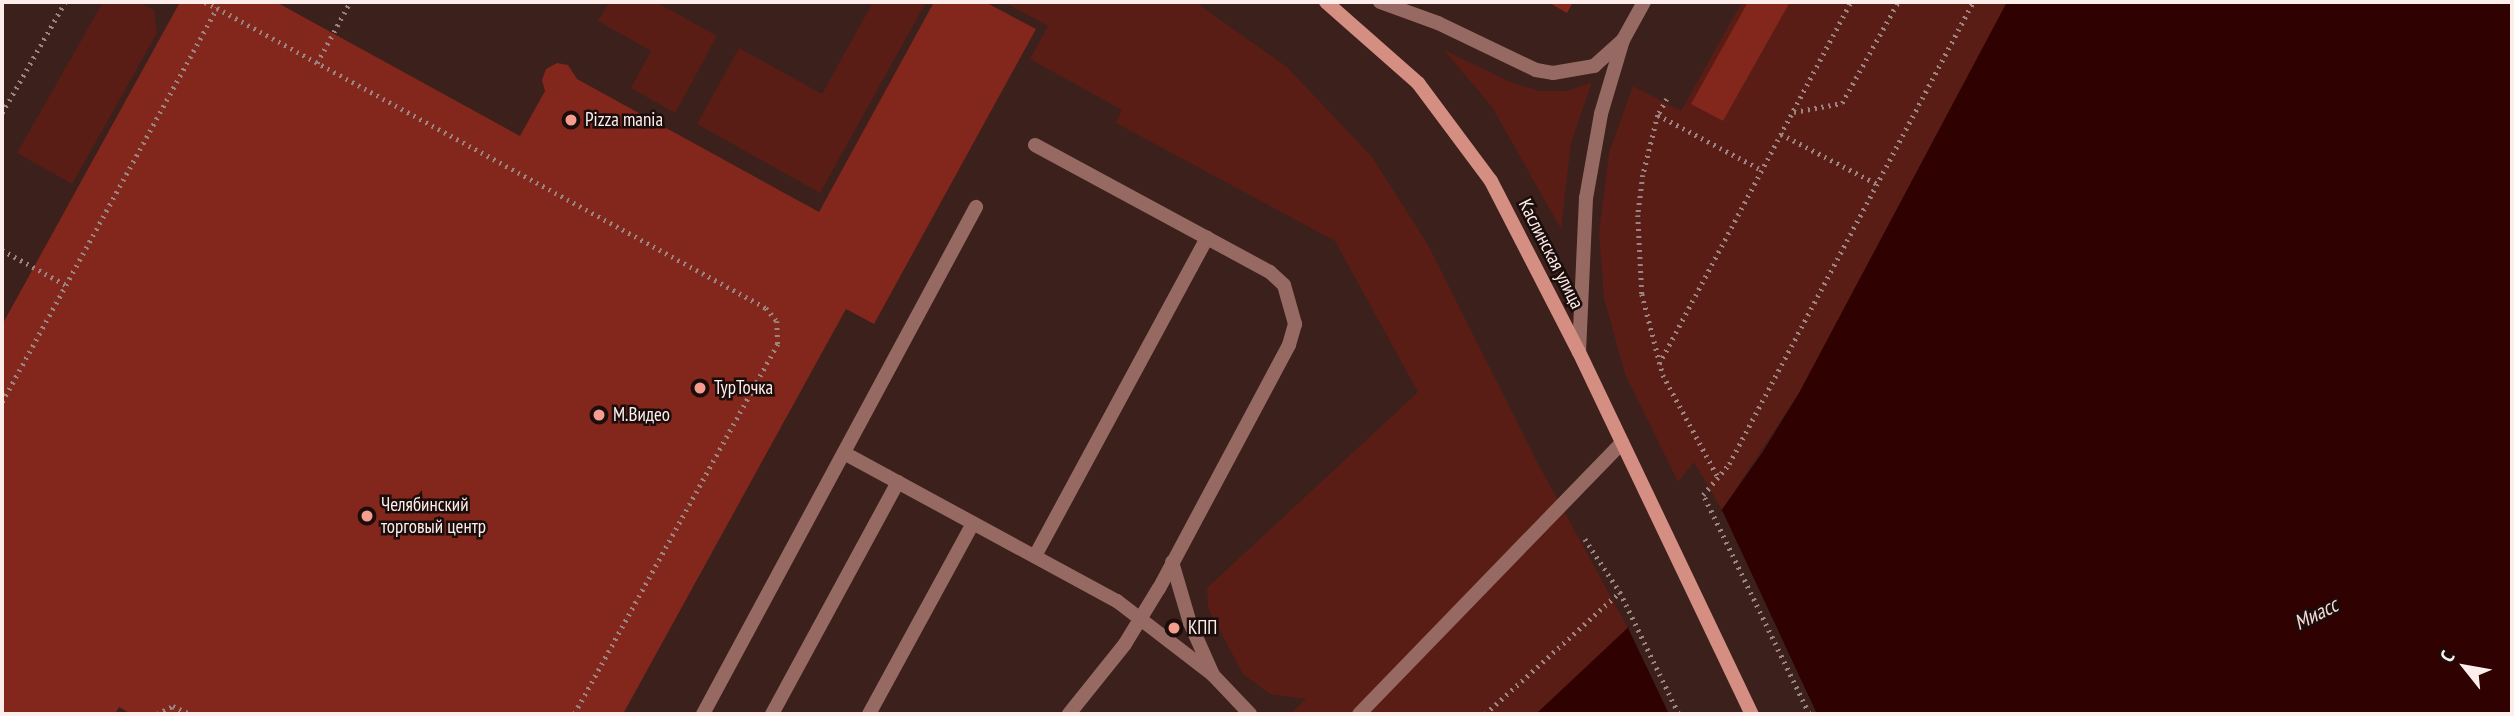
<!DOCTYPE html>
<meta charset="utf-8">
<style>
body{margin:0}
#map{position:relative;width:2514px;height:716px;overflow:hidden;background:#3b201b;font-family:"PT Sans Narrow",sans-serif}
div>[style]{position:absolute}
.green>*{inset:0;background:#591d15}
.water>*{inset:0;background:#2f0100}
.pier>*{inset:0;background:#3b201b}
.building>*{inset:0;background:#83261b}
.path>*{height:4.5px;margin-top:-2.25px;transform-origin:0;background:repeating-linear-gradient(90deg,#9b8581 0 2px,transparent 0 7px)}
.lane>*{height:14px;margin:-7px;padding:0 7px;transform-origin:7px;border-radius:7px;background:#966a62}
.street>*{height:14px;margin:-7px;padding:0 7px;transform-origin:7px;border-radius:7px;background:#966a62}
.secondary>*{height:14px;margin:-7px;padding:0 7px;transform-origin:7px;border-radius:7px;background:#d48e82}
.dots>*{width:19px;height:19px;translate:-50% -50%;box-sizing:border-box;border:4px solid #1a0d0b;border-radius:50%}
span{translate:-50% -50%;white-space:nowrap;text-align:center;line-height:1.15;-webkit-text-stroke:5px #1a0d0b;paint-order:stroke}
.poi-label{font-size:19px;color:#feeeeb}
.left{translate:0 -50%;text-align:left}
.street-label{font-size:19px;color:#feeeeb}
.water-label{font-size:21px;color:#f6dad5;font-style:italic}
.frame{position:absolute;inset:0;border:4px solid #feeeeb;pointer-events:none}
.north{position:absolute;left:2430px;top:632px;width:70px;height:70px;-webkit-text-stroke:5px #1a0d0b;paint-order:stroke;rotate:301deg;font-size:19px;font-weight:700;line-height:28px;text-align:center;color:#feeeeb}
.north::after{content:'';display:block;margin:auto;width:24px;height:32px;background:#feeeeb;clip-path:polygon(50% 0,100% 100%,50% 72%,0 100%)}
</style>
<div id="map">
<div class="green">
<div style="clip-path:polygon(103px 2px,139px 2px,154px 10px,157px 33px,72px 184px,17px 153px)"></div>
<div style="clip-path:polygon(609px 2px,656px 2px,717px 36px,675px 113px,631px 88px,651px 51px,598px 21px)"></div>
<div style="clip-path:polygon(873px 2px,926px 2px,820px 193px,697px 124px,739px 48px,822px 94px)"></div>
<div style="clip-path:polygon(1004px 2px,1195px 2px,1287px 67px,1372px 157px,1428px 245px,1536px 460px,1628px 628px,1536px 714px,1290px 714px,1306px 699px,1270px 694px,1243px 674px,1208px 608px,1207px 588px,1418px 392px,1335px 241px,1116px 123px,1122px 110px,1030px 59px,1048px 26px)"></div>
<div style="clip-path:polygon(1742px 2px,2007px 2px,1799px 393px,1722px 510px,1694px 462px,1678px 482px,1625px 374px,1604px 298px,1599px 233px,1609px 153px,1633px 86px,1681px 111px)"></div>
<div style="clip-path:polygon(1444px 50px,1510px 82px,1540px 91px,1567px 91px,1592px 82px,1571px 143px,1561px 229px,1492px 107px)"></div>
</div>
<div class="water">
<div style="clip-path:polygon(2007px 2px,2512px 2px,2512px 714px,1536px 714px,1635px 621px,1682px 566px,1762px 453px,1799px 393px)"></div>
</div>
<div class="pier">
<div style="clip-path:polygon(1722px 510px,1817px 714px,1669px 714px,1628px 628px)"></div>
</div>
<div class="building">
<div style="clip-path:polygon(180px 2px,276px 2px,520px 136px,545px 91px,542px 80px,546px 69px,557px 63px,568px 65px,577px 79px,819px 212px,934px 2px,985px 2px,1036px 29px,874px 324px,846px 309px,623px 714px,131px 714px,119px 707px,115px 714px,2px 714px,2px 325px)"></div>
<div style="clip-path:polygon(1548px 2px,1573px 2px,1567px 13px)"></div>
<div style="clip-path:polygon(1748px 2px,1790px 2px,1723px 121px,1691px 104px)"></div>
</div>
<div class="path">
<div style="left:205px;top:2px;width:13px;rotate:27deg"></div>
<div style="left:317px;top:63px;width:69px;rotate:-61.6deg"></div>
<div style="left:1667px;top:99px;width:18px;rotate:119deg"></div>
<div style="left:1658px;top:115px;width:62px;rotate:104deg"></div>
<div style="left:1643px;top:175px;width:40px;rotate:97.1deg"></div>
<div style="left:1638px;top:215px;width:79px;rotate:87.1deg"></div>
<div style="left:1642px;top:294px;width:84px;rotate:75.5deg"></div>
<div style="left:1663px;top:375px;width:118px;rotate:61.7deg"></div>
<div style="left:1794px;top:112px;width:49px;rotate:-10.6deg"></div>
<div style="left:1842px;top:103px;width:115px;rotate:-61deg"></div>
<div style="left:2px;top:113px;width:128px;rotate:-60.4deg"></div>
<div style="left:1658px;top:115px;width:118px;rotate:27.9deg"></div>
<div style="left:1781px;top:134px;width:108px;rotate:27.5deg"></div>
<div style="left:2px;top:250px;width:73px;rotate:28.7deg"></div>
<div style="left:1659px;top:364px;width:410px;rotate:-62.1deg"></div>
<div style="left:2px;top:402px;width:449px;rotate:-61.4deg"></div>
<div style="left:217px;top:8px;width:626px;rotate:28.65deg"></div>
<div style="left:766px;top:308px;width:17px;rotate:50deg"></div>
<div style="left:777px;top:321px;width:23px;rotate:88deg"></div>
<div style="left:778px;top:344px;width:422px;rotate:118.8deg"></div>
<div style="left:1585px;top:539px;width:64px;rotate:56.6deg"></div>
<div style="left:1620px;top:592px;width:136px;rotate:64.2deg"></div>
<div style="left:157px;top:714px;width:18px;rotate:-27deg"></div>
<div style="left:173px;top:706px;width:19px;rotate:25deg"></div>
<div style="left:1485px;top:714px;width:182px;rotate:-42.1deg"></div>
<div style="left:1809px;top:714px;width:243px;rotate:-115.8deg"></div>
<div style="left:1703px;top:495px;width:40px;rotate:-50deg"></div>
<div style="left:1729px;top:464px;width:522px;rotate:-62.16deg"></div>
</div>
<div class="lane">
<div style="left:1035px;top:145px;width:267px;rotate:28.4deg"></div>
<div style="left:1270px;top:272px;width:19px;rotate:43deg"></div>
<div style="left:1284px;top:285px;width:41px;rotate:74.2deg"></div>
<div style="left:1295px;top:324px;width:22px;rotate:106deg"></div>
<div style="left:1289px;top:345px;width:276px;rotate:118.1deg"></div>
<div style="left:1159px;top:588px;width:66px;rotate:121.3deg"></div>
<div style="left:1125px;top:644px;width:90px;rotate:128.7deg"></div>
<div style="left:844px;top:453px;width:311px;rotate:28.5deg"></div>
<div style="left:1117px;top:601px;width:121px;rotate:37.6deg"></div>
<div style="left:1035px;top:556px;width:362px;rotate:-61.6deg"></div>
<div style="left:1172px;top:562px;width:64px;rotate:73.6deg"></div>
<div style="left:1190px;top:623px;width:57px;rotate:66.1deg"></div>
<div style="left:1213px;top:675px;width:54px;rotate:46.5deg"></div>
<div style="left:703px;top:714px;width:576px;rotate:-61.7deg"></div>
<div style="left:772px;top:714px;width:264px;rotate:-61.5deg"></div>
<div style="left:869px;top:714px;width:217px;rotate:-61.4deg"></div>
<div style="left:1359px;top:714px;width:378px;rotate:-45.9deg"></div>
</div>
<div class="street">
<div style="left:1380px;top:2px;width:62px;rotate:19.9deg"></div>
<div style="left:1438px;top:23px;width:109px;rotate:25.6deg"></div>
<div style="left:1536px;top:70px;width:17px;rotate:10deg"></div>
<div style="left:1553px;top:73px;width:42px;rotate:-9.7deg"></div>
<div style="left:1594px;top:66px;width:39px;rotate:-42deg"></div>
<div style="left:1623px;top:40px;width:77px;rotate:106.6deg"></div>
<div style="left:1601px;top:114px;width:85px;rotate:100.1deg"></div>
<div style="left:1586px;top:198px;width:154px;rotate:92.6deg"></div>
<div style="left:1623px;top:40px;width:43px;rotate:-61.1deg"></div>
</div>
<div class="secondary">
<div style="left:1326px;top:2px;width:123px;rotate:41.4deg"></div>
<div style="left:1418px;top:83px;width:122px;rotate:53.3deg"></div>
<div style="left:1491px;top:181px;width:192px;rotate:62.8deg"></div>
<div style="left:1579px;top:352px;width:401px;rotate:64.5deg"></div>
</div>
<div class="dots">
<div style="left:571px;top:120px;background:#f59d8e"></div>
<div style="left:700px;top:388px;background:#f59d8e"></div>
<div style="left:599px;top:415px;background:#f59d8e"></div>
<div style="left:367px;top:516px;background:#f59d8e"></div>
<div style="left:1174px;top:628px;background:#f59d8e"></div>
</div>
<div class="poi-label">
<span class="left" style="left:585px;top:120px">Pizza mania</span>
<span class="left" style="left:714px;top:388px">ТурТочка</span>
<span class="left" style="left:613px;top:415px">М.Видео</span>
<span class="left" style="left:381px;top:516px">Челябинский<br>торговый центр</span>
<span class="left" style="left:1188px;top:628px">КПП</span>
</div>
<div class="street-label">
<span style="left:1551px;top:254px;rotate:63deg">Каслинская улица</span>
</div>
<div class="water-label">
<span style="left:2316px;top:614px;rotate:-27deg">Миасс</span>
</div>
<div class="frame"></div>
<div class="north">С</div>
</div>
